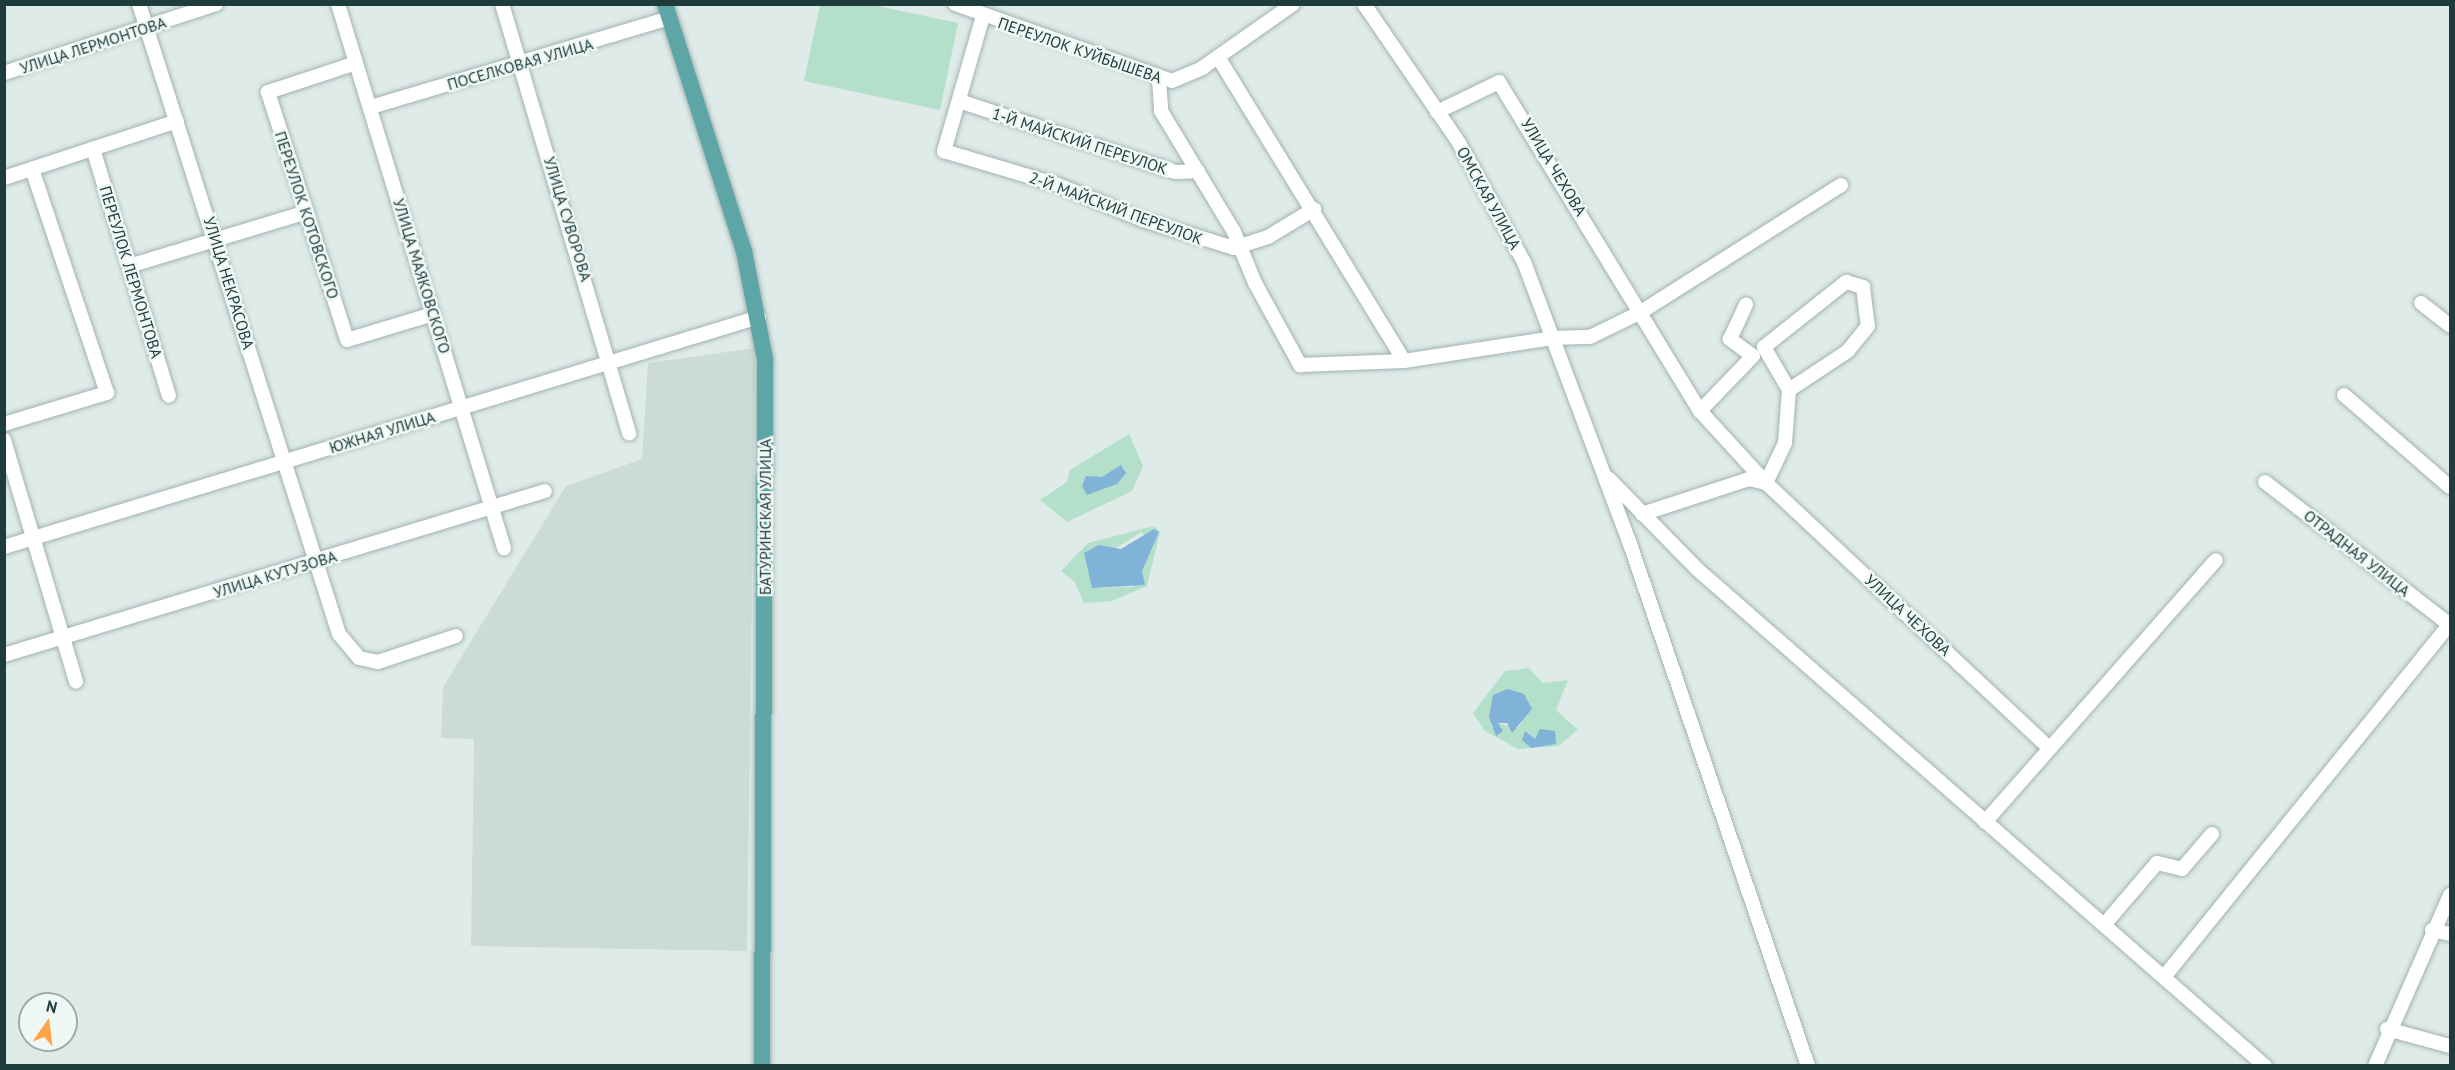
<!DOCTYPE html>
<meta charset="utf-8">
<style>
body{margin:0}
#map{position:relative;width:2455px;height:1070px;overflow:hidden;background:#deebe9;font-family:"PT Sans",sans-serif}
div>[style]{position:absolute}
.built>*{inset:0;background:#ccdbd8}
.green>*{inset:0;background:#b4dfcb}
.water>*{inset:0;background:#80b3d7}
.roads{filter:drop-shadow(0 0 2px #a1b3b2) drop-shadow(0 0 2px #a1b3b2)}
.minor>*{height:14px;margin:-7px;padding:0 7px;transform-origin:7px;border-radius:7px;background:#fff}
.major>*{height:16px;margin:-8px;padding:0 8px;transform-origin:8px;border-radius:8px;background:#5ea5a5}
span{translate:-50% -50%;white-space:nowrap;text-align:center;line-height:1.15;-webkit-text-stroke:5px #eff8f5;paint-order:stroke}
.street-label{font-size:16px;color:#1e3c3c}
.frame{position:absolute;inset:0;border:6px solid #1e3c3c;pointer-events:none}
.north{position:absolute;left:18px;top:992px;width:60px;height:60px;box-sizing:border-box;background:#eff8f5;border:2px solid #9badab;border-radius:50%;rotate:14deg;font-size:16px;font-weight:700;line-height:24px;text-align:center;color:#1e3c3c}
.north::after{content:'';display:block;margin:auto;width:21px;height:27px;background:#ffa348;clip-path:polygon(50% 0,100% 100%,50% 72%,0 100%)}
</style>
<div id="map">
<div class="built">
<div style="clip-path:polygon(755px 348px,747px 951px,471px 946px,474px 739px,441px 738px,443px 687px,566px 486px,642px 459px,648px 363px)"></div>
</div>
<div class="green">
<div style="clip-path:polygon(820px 5px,873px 5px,958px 23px,940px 110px,804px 81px)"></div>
<div style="clip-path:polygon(1129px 434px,1143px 466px,1132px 491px,1067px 522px,1040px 500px,1067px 482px,1070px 470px)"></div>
<div style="clip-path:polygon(evenodd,1154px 526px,1160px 532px,1147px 586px,1112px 601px,1084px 603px,1075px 582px,1061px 571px,1088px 543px,1154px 526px,1141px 532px,1154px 543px,1133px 587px,1098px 588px,1088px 566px,1141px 532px)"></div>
<div style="clip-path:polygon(evenodd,1529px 668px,1543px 683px,1568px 680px,1556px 710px,1578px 730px,1558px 746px,1518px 749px,1485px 731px,1473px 713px,1505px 671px,1529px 668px,1516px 694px,1531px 708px,1518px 728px,1497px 723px,1503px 731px,1497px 735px,1491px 725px,1493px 700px,1516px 694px)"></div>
</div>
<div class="water">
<div style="clip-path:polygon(1121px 465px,1126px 473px,1117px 484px,1087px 495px,1082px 486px,1086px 476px,1102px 477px)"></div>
<div style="clip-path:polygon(1154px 529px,1159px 532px,1142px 571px,1145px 585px,1092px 588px,1084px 553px,1099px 545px,1121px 549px)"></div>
<div style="clip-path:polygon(1508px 689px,1524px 694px,1532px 709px,1512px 733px,1507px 723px,1498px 723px,1503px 731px,1496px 736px,1489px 717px,1493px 695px)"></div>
<div style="clip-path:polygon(1540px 729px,1555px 731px,1556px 744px,1531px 748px,1522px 740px,1525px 731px,1535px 739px)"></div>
</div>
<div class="roads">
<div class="minor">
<div style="left:139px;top:4px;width:661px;rotate:72.39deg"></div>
<div style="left:339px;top:634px;width:31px;rotate:50deg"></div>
<div style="left:359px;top:658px;width:19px;rotate:12deg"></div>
<div style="left:378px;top:662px;width:82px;rotate:-18.4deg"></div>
<div style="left:338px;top:4px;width:569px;rotate:73.03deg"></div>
<div style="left:502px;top:4px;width:448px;rotate:73.5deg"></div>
<div style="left:955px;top:4px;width:230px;rotate:19.5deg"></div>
<div style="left:1172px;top:81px;width:33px;rotate:-23deg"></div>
<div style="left:1202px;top:68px;width:111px;rotate:-35.1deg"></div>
<div style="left:1364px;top:4px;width:168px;rotate:55.6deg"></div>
<div style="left:1459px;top:143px;width:136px;rotate:61.4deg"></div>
<div style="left:1524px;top:262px;width:298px;rotate:69.4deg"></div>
<div style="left:1629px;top:541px;width:555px;rotate:71.17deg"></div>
<div style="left:983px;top:16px;width:141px;rotate:106.1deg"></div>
<div style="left:944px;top:151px;width:119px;rotate:16.6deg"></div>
<div style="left:1058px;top:185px;width:92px;rotate:22.4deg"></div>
<div style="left:1143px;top:220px;width:95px;rotate:17.1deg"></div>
<div style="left:1234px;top:248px;width:36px;rotate:-18deg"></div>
<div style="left:1268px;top:237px;width:54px;rotate:-31.3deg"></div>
<div style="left:1218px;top:57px;width:356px;rotate:58.5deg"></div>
<div style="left:356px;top:63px;width:93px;rotate:161.8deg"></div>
<div style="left:268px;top:92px;width:260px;rotate:72.3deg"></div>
<div style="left:347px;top:340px;width:90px;rotate:-16.8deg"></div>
<div style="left:4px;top:73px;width:223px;rotate:-18deg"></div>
<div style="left:1159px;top:79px;width:32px;rotate:86deg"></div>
<div style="left:1161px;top:111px;width:141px;rotate:58.9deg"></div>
<div style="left:1234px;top:232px;width:55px;rotate:67.6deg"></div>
<div style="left:1255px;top:283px;width:94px;rotate:61.2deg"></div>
<div style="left:1300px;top:365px;width:104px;rotate:-2.2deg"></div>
<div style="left:1404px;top:361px;width:150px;rotate:-8.8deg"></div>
<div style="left:1552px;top:338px;width:38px;rotate:-2deg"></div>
<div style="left:1590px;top:337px;width:57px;rotate:-26.1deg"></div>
<div style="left:1641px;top:312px;width:237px;rotate:-32.4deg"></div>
<div style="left:962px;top:102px;width:224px;rotate:18.2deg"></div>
<div style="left:1175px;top:172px;width:23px;rotate:-2deg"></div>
<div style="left:371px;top:107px;width:311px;rotate:-16.6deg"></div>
<div style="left:1437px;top:112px;width:69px;rotate:-25.8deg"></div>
<div style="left:1499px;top:82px;width:386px;rotate:58.6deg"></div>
<div style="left:1700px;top:411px;width:98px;rotate:47.5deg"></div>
<div style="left:1766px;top:483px;width:44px;rotate:-64.6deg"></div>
<div style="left:1785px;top:443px;width:53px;rotate:-85.7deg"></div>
<div style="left:1789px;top:390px;width:50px;rotate:-120.2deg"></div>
<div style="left:1764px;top:347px;width:105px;rotate:-38.4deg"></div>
<div style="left:1846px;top:282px;width:18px;rotate:16deg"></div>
<div style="left:1863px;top:287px;width:39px;rotate:83deg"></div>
<div style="left:1868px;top:326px;width:32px;rotate:129deg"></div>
<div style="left:1848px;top:351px;width:71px;rotate:146.5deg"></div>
<div style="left:93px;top:149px;width:258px;rotate:72.9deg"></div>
<div style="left:4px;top:178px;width:182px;rotate:-18.2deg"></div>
<div style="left:129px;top:266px;width:186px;rotate:-16.9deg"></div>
<div style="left:2421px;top:303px;width:37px;rotate:38deg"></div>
<div style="left:2344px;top:395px;width:140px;rotate:41deg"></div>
<div style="left:1700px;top:411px;width:76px;rotate:-46.1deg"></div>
<div style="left:1753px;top:356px;width:29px;rotate:-144deg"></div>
<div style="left:1730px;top:339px;width:38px;rotate:-65deg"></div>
<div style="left:4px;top:424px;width:108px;rotate:-16.8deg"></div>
<div style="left:107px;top:393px;width:236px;rotate:-108.5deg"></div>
<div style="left:4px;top:440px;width:252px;rotate:73.4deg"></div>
<div style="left:1609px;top:479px;width:126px;rotate:45.6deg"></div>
<div style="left:1697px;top:569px;width:755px;rotate:41.19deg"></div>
<div style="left:2265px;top:482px;width:234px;rotate:37.7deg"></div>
<div style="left:1642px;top:514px;width:113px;rotate:-18.1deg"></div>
<div style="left:1749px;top:479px;width:17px;rotate:13deg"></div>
<div style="left:1766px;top:483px;width:388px;rotate:43.1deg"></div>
<div style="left:4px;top:547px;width:789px;rotate:-16.94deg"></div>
<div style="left:4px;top:655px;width:565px;rotate:-16.86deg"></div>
<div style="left:1985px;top:822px;width:349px;rotate:-48.6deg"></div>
<div style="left:2104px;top:925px;width:82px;rotate:-49.5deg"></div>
<div style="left:2157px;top:863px;width:26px;rotate:13deg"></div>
<div style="left:2182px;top:869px;width:46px;rotate:-49.4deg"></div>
<div style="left:2432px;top:930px;width:18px;rotate:13deg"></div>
<div style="left:2164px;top:977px;width:454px;rotate:-51deg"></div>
<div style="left:2387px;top:1029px;width:65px;rotate:15.1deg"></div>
<div style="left:2375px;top:1066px;width:187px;rotate:-66.3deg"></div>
</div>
<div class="major">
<div style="left:665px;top:4px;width:259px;rotate:72.3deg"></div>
<div style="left:744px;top:251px;width:110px;rotate:79deg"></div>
<div style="left:765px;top:359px;width:707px;rotate:90.24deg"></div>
</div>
</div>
<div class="street-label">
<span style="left:93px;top:45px;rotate:-18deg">УЛИЦА ЛЕРМОНТОВА</span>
<span style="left:1080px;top:50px;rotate:19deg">ПЕРЕУЛОК КУЙБЫШЕВА</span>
<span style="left:520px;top:64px;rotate:-16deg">ПОСЕЛКОВАЯ УЛИЦА</span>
<span style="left:1080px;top:141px;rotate:18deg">1-Й МАЙСКИЙ ПЕРЕУЛОК</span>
<span style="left:1554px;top:167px;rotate:59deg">УЛИЦА ЧЕХОВА</span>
<span style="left:1489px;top:198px;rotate:61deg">ОМСКАЯ УЛИЦА</span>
<span style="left:1116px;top:208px;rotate:20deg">2-Й МАЙСКИЙ ПЕРЕУЛОК</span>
<span style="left:307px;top:215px;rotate:72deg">ПЕРЕУЛОК КОТОВСКОГО</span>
<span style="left:568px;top:219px;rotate:73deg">УЛИЦА СУВОРОВА</span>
<span style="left:131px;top:272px;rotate:73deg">ПЕРЕУЛОК ЛЕРМОНТОВА</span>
<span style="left:422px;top:276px;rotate:73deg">УЛИЦА МАЯКОВСКОГО</span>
<span style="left:229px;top:283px;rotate:73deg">УЛИЦА НЕКРАСОВА</span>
<span style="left:382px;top:432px;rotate:-17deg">ЮЖНАЯ УЛИЦА</span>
<span style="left:765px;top:517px;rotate:-90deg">БАТУРИНСКАЯ УЛИЦА</span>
<span style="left:2357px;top:553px;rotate:38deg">ОТРАДНАЯ УЛИЦА</span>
<span style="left:275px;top:574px;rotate:-17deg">УЛИЦА КУТУЗОВА</span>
<span style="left:1908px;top:615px;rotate:43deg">УЛИЦА ЧЕХОВА</span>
</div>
<div class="frame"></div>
<div class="north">N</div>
</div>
